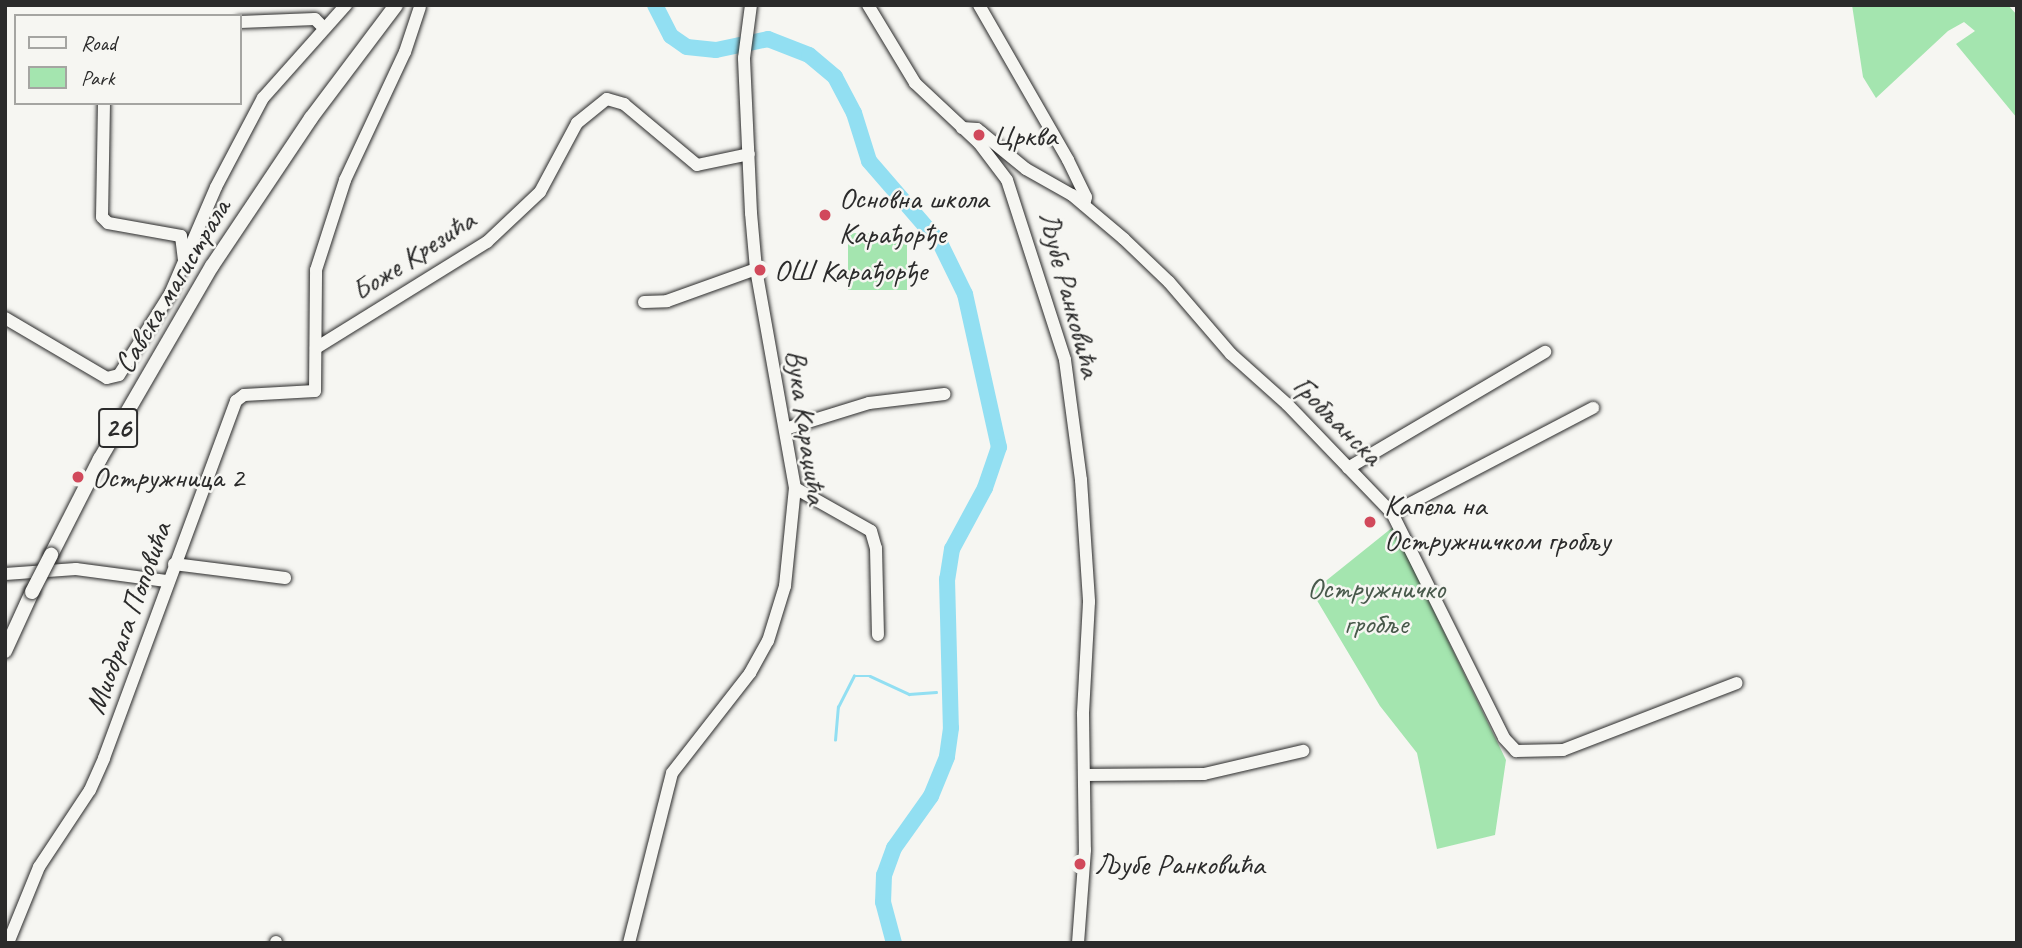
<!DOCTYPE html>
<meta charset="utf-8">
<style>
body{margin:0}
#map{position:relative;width:2022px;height:948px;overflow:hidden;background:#f6f6f2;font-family:Caveat,sans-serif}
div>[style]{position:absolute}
.green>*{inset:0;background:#a4e5af}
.stream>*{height:2.5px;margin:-1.25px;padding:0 1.25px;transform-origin:1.25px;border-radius:1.25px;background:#92dff2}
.river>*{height:16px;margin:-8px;padding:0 8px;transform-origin:8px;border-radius:8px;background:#92dff2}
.roads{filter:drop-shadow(0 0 2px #2b2b2b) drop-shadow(0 0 2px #2b2b2b)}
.minor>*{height:12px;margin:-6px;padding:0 6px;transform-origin:6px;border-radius:6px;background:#f6f6f2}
.major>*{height:14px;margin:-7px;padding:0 7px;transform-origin:7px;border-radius:7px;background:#f6f6f2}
.bridges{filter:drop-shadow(0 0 2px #2b2b2b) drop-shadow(0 0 2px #2b2b2b)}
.major-bridge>*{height:14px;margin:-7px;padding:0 7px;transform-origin:7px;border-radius:7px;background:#f6f6f2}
.dots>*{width:19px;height:19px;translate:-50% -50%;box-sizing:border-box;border:4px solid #f6f6f2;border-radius:50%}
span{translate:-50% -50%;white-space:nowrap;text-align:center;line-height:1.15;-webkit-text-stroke:5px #f6f6f2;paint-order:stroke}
.shield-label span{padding:2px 5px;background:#f6f6f2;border:2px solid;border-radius:5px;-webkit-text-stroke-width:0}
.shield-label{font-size:28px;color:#2b2b2b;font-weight:700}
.poi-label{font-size:30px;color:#2b2b2b}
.left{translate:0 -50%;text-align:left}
.street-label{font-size:30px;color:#2b2b2b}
.park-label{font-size:30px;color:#495a4c}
.frame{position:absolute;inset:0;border:7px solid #2b2b2b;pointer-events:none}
.legend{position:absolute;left:14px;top:14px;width:228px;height:91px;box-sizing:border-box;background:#f6f6f2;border:2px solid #a5a5a2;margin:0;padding:9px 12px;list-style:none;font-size:21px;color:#2b2b2b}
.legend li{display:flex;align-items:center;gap:14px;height:35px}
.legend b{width:35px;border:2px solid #a5a5a2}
</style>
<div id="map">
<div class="green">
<div style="clip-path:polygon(1852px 5px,2008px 5px,2017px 15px,2017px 118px,1956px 44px,1975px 31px,1964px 22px,1948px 31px,1876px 98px,1863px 77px)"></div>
<div style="clip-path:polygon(848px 233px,907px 234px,907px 290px,848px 290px)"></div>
<div style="clip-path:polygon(1393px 527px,1506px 760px,1495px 835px,1437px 849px,1417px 753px,1380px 706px,1312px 592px)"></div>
</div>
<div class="stream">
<div style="left:835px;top:740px;width:33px;rotate:-85deg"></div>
<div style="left:838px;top:707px;width:35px;rotate:-63deg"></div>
<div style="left:854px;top:676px;width:16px"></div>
<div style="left:870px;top:676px;width:43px;rotate:24.8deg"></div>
<div style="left:909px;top:694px;width:27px;rotate:-4deg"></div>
</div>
<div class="river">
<div style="left:655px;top:5px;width:35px;rotate:63deg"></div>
<div style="left:671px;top:36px;width:19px;rotate:35deg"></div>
<div style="left:687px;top:47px;width:29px;rotate:6deg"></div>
<div style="left:716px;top:50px;width:53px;rotate:-11.9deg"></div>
<div style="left:768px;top:39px;width:44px;rotate:21.3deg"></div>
<div style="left:809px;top:55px;width:34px;rotate:40deg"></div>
<div style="left:835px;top:77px;width:41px;rotate:62.2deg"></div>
<div style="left:854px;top:113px;width:50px;rotate:72.6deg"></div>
<div style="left:869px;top:161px;width:108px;rotate:49.1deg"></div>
<div style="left:940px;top:243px;width:57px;rotate:63.9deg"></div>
<div style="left:965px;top:294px;width:157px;rotate:77.5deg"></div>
<div style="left:999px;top:447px;width:43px;rotate:108.9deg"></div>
<div style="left:985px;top:488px;width:69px;rotate:118.4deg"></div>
<div style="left:952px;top:549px;width:30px;rotate:99deg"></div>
<div style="left:947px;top:579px;width:149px;rotate:88.5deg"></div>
<div style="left:951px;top:728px;width:29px;rotate:98deg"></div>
<div style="left:947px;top:757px;width:42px;rotate:112.3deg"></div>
<div style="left:931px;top:796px;width:64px;rotate:125.4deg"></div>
<div style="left:894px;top:848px;width:29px;rotate:110deg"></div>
<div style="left:884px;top:875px;width:27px;rotate:92deg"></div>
<div style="left:883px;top:902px;width:42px;rotate:75deg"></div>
</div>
<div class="roads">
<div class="minor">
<div style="left:868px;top:5px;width:91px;rotate:58.9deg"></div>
<div style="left:915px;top:83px;width:88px;rotate:43.2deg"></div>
<div style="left:979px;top:143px;width:46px;rotate:52.9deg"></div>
<div style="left:1007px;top:180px;width:189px;rotate:72.1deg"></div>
<div style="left:1065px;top:360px;width:121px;rotate:82.4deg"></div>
<div style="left:1081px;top:480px;width:122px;rotate:86.2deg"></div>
<div style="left:1089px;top:602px;width:112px;rotate:93.1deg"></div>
<div style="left:1083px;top:714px;width:136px;rotate:89.2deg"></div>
<div style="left:1085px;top:850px;width:93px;rotate:94.3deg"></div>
<div style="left:979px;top:5px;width:179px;rotate:60.1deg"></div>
<div style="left:1068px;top:160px;width:41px;rotate:64.1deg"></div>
<div style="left:1086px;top:197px;width:8px;rotate:104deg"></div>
<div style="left:240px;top:22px;width:75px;rotate:-2.3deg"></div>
<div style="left:315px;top:19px;width:13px;rotate:45deg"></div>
<div style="left:104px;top:103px;width:114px;rotate:91deg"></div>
<div style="left:102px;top:217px;width:8px;rotate:45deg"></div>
<div style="left:108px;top:223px;width:74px;rotate:10.1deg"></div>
<div style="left:181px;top:236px;width:23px;rotate:83deg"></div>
<div style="left:962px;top:128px;width:15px;rotate:4deg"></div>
<div style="left:977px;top:129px;width:63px;rotate:39.2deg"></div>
<div style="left:1026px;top:169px;width:53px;rotate:29.5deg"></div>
<div style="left:1072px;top:195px;width:68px;rotate:40.2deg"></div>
<div style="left:1124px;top:239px;width:62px;rotate:43.7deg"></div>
<div style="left:1169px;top:282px;width:95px;rotate:49.3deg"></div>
<div style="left:1231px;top:354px;width:75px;rotate:41.8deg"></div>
<div style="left:1287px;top:404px;width:151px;rotate:46.1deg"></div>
<div style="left:1392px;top:513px;width:251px;rotate:63.5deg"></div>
<div style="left:1504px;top:738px;width:18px;rotate:47deg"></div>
<div style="left:1516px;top:751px;width:47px;rotate:-1.2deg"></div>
<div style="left:1563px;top:750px;width:186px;rotate:-21.1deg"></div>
<div style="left:644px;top:302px;width:23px;rotate:-2deg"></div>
<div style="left:667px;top:301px;width:95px;rotate:-19.8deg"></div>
<div style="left:5px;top:318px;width:118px;rotate:30.5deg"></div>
<div style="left:107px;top:378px;width:12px;rotate:-14deg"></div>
<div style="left:119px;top:375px;width:96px;rotate:-57.8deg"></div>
<div style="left:170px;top:294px;width:116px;rotate:-66.7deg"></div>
<div style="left:216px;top:187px;width:101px;rotate:-62.2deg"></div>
<div style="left:263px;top:98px;width:125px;rotate:-48.3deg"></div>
<div style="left:316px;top:348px;width:201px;rotate:-31.8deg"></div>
<div style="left:487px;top:242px;width:73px;rotate:-43.3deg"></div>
<div style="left:540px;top:192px;width:78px;rotate:-61.8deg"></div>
<div style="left:577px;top:123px;width:38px;rotate:-39deg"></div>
<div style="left:607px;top:99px;width:18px;rotate:16deg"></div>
<div style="left:624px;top:104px;width:95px;rotate:39.9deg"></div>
<div style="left:697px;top:165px;width:53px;rotate:-11.9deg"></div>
<div style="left:785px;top:429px;width:88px;rotate:-17.2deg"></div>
<div style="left:869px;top:403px;width:76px;rotate:-6.8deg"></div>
<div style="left:1348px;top:468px;width:229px;rotate:-30.5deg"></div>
<div style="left:795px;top:488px;width:87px;rotate:29.5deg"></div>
<div style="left:871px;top:531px;width:18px;rotate:74deg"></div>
<div style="left:876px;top:548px;width:87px;rotate:88.7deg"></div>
<div style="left:1392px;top:513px;width:227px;rotate:-27.6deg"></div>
<div style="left:174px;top:564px;width:112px;rotate:7.2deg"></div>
<div style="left:5px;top:574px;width:71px;rotate:-4deg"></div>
<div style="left:76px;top:569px;width:91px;rotate:7.6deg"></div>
<div style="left:1084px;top:775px;width:120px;rotate:-0.5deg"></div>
<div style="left:1204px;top:774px;width:102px;rotate:-13.1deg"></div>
<div style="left:8px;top:943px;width:82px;rotate:-67.8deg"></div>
<div style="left:39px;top:867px;width:92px;rotate:-56.5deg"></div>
<div style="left:90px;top:790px;width:35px;rotate:-66deg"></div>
<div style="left:104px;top:758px;width:381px;rotate:-69.7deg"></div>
<div style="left:236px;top:401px;width:10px;rotate:-37deg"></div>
<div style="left:244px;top:395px;width:71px;rotate:-3.2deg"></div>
<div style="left:315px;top:391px;width:121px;rotate:-89.5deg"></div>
<div style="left:316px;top:270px;width:95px;rotate:-72.1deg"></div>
<div style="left:345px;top:180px;width:141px;rotate:-64.9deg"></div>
<div style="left:405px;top:52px;width:47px;rotate:-71.6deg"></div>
<div style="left:276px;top:943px;width:1px;rotate:-90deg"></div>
<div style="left:629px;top:943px;width:175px;rotate:-75.8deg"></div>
<div style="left:672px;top:773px;width:127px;rotate:-52deg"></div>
<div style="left:750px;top:673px;width:37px;rotate:-61deg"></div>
<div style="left:768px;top:641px;width:58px;rotate:-72.8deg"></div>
<div style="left:785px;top:586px;width:99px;rotate:-84.2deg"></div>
<div style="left:795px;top:488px;width:222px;rotate:-100.1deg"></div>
<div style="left:756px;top:269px;width:56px;rotate:-95.1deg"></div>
<div style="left:751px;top:213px;width:155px;rotate:-92.6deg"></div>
<div style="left:744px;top:58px;width:53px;rotate:-82.5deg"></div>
</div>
<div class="major">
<div style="left:51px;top:555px;width:108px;rotate:-63deg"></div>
<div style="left:100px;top:459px;width:223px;rotate:-59.9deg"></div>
<div style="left:212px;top:266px;width:178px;rotate:-56.2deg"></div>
<div style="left:311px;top:118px;width:141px;rotate:-53deg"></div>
<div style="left:5px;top:651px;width:65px;rotate:-65.4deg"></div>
</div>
</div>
<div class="bridges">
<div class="major-bridge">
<div style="left:32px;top:592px;width:42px;rotate:-62.8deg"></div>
</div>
</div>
<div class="dots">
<div style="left:979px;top:135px;background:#d1495b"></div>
<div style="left:825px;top:215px;background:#d1495b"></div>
<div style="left:760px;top:270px;background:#d1495b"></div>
<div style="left:78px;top:477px;background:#d1495b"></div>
<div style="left:1370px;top:522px;background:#d1495b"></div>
<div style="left:1080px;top:864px;background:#d1495b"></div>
</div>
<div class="shield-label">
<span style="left:118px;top:428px">26</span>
</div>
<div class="poi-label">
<span class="left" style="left:993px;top:135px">Црква</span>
<span class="left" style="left:839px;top:215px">Основна школа<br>Карађорђе</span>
<span class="left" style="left:774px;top:270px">ОШ Карађорђе</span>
<span class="left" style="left:92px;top:477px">Остружница 2</span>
<span class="left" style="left:1384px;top:522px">Капела на<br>Остружничком гробљу</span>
<span class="left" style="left:1094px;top:864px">Љубе Ранковића</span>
</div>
<div class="street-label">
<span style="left:413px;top:255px;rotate:-33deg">Боже Крезића</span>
<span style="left:172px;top:286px;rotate:-59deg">Савска магистрала</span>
<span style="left:1070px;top:294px;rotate:75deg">Љубе Ранковића</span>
<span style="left:1338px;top:420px;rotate:45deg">Гробљанска</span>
<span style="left:807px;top:427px;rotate:82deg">Вука Караџића</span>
<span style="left:128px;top:618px;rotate:-70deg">Миодрага Поповића</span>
</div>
<div class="park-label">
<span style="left:1376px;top:605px">Остружничко<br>гробље</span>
</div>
<div class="frame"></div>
<ul class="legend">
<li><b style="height:9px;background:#f6f6f2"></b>Road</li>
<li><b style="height:19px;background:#a4e5af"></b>Park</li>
</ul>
</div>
